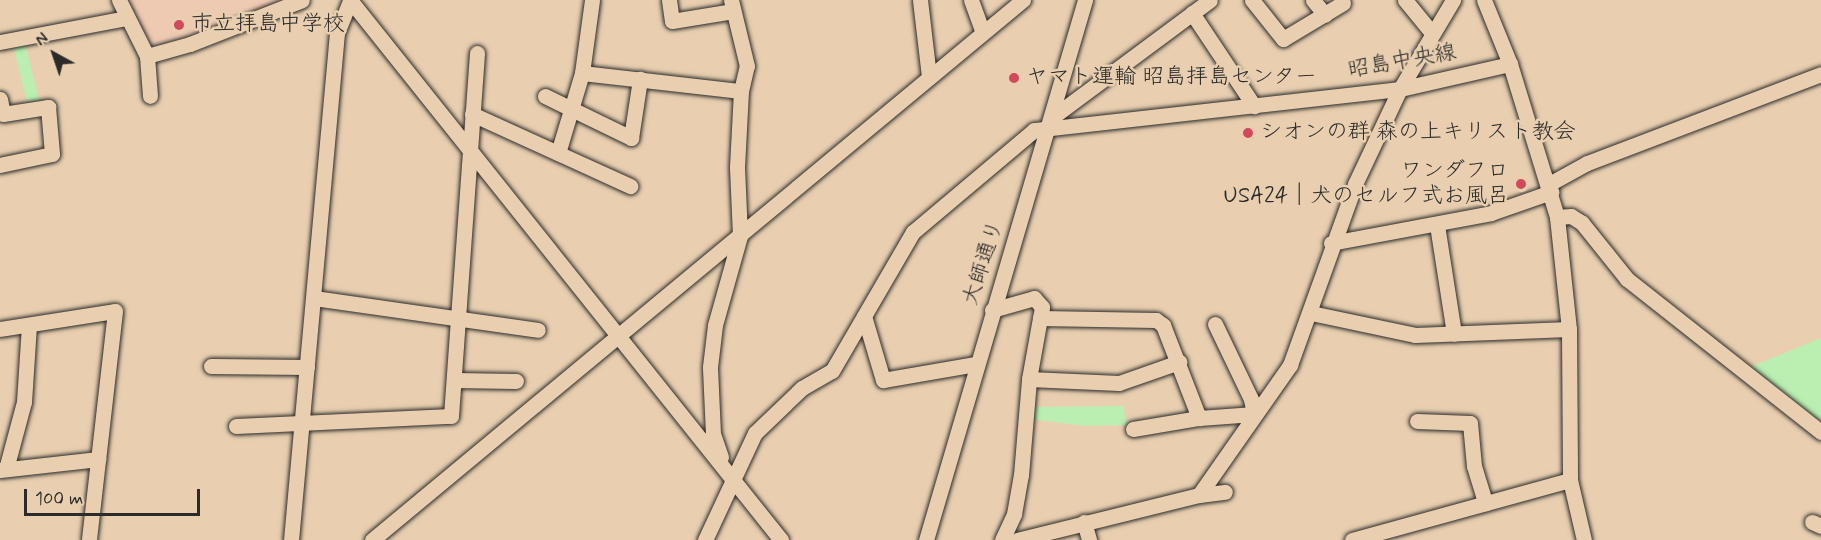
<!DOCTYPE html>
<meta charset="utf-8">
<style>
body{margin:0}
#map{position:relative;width:1821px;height:540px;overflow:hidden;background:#e9cfb0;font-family:Mynerve,"Klee One",sans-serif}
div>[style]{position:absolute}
.built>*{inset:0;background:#eecab2}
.green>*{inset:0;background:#baefb1}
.roads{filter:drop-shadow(0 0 2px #2b2b2b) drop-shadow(0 0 2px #2b2b2b)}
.minor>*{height:15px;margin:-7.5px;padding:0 7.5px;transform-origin:7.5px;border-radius:7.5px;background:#e9cfb0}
.dots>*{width:16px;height:16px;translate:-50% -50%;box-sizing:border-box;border:3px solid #e9cfb0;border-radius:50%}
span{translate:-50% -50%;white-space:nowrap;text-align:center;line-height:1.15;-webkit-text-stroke:5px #e9cfb0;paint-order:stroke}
.poi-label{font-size:22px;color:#2b2b2b}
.left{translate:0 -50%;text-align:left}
.right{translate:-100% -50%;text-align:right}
.street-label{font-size:22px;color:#2b2b2b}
.north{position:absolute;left:24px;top:24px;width:60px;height:60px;-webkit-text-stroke:4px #e9cfb0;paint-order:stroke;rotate:320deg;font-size:16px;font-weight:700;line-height:24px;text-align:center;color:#2b2b2b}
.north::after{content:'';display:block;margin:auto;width:21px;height:27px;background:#2b2b2b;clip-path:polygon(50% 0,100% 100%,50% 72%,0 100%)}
.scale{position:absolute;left:24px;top:489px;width:176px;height:27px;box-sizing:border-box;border:3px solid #2b2b2b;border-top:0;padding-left:8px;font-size:18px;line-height:21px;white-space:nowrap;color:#2b2b2b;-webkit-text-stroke:4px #e9cfb0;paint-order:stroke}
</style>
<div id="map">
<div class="built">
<div style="clip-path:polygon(131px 0,287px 0,149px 49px)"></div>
</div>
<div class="green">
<div style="clip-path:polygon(25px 44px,39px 100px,27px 102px,13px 45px)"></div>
<div style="clip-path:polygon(1821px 338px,1821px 428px,1746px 369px)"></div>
<div style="clip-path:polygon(1123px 406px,1127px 425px,1084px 426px,1030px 419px,1031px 407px)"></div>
</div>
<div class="roads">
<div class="minor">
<div style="left:119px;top:0;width:63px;rotate:63.4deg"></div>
<div style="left:147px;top:56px;width:40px;rotate:85.7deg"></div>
<div style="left:350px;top:0;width:691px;rotate:51.4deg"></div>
<div style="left:669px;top:0;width:21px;rotate:82deg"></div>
<div style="left:672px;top:21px;width:62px;rotate:-9.3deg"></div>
<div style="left:920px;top:0;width:78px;rotate:83.3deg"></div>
<div style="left:971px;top:0;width:33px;rotate:70deg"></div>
<div style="left:1252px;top:0;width:50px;rotate:51.5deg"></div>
<div style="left:1283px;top:39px;width:70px;rotate:-31deg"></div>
<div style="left:1313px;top:0;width:19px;rotate:51deg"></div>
<div style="left:1405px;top:0;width:43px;rotate:50.7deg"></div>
<div style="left:1484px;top:0;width:69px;rotate:67.9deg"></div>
<div style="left:1510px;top:64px;width:160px;rotate:72.9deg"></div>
<div style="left:1557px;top:217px;width:113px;rotate:83.9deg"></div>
<div style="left:1569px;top:329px;width:151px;rotate:89.6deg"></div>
<div style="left:1570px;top:480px;width:62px;rotate:76.9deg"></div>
<div style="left:1192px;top:13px;width:112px;rotate:56.3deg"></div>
<div style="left:0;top:42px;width:128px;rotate:-10.8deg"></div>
<div style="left:147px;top:56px;width:45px;rotate:-15.6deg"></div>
<div style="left:190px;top:44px;width:120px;rotate:-21.4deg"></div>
<div style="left:582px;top:73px;width:160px;rotate:6.5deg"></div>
<div style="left:545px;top:96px;width:96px;rotate:26deg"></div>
<div style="left:631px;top:138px;width:60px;rotate:-81.3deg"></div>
<div style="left:0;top:99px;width:15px;rotate:79deg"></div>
<div style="left:3px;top:114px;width:46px;rotate:-8.8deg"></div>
<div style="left:48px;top:107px;width:47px;rotate:85.1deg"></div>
<div style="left:52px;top:154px;width:53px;rotate:168.1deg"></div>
<div style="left:472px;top:114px;width:174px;rotate:24.5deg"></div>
<div style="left:1054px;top:116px;width:194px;rotate:-36.6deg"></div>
<div style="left:558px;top:153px;width:84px;rotate:-73.3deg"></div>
<div style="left:582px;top:73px;width:74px;rotate:-82.2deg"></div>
<div style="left:1549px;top:184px;width:43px;rotate:-28.9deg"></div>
<div style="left:1587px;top:163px;width:250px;rotate:-20.8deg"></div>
<div style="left:1557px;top:217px;width:14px;rotate:-4deg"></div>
<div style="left:1571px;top:216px;width:13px;rotate:32deg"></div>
<div style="left:1582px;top:223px;width:72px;rotate:51.2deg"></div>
<div style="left:1627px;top:279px;width:247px;rotate:38.3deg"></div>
<div style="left:1437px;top:225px;width:110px;rotate:81.1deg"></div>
<div style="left:1331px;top:243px;width:163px;rotate:-10.6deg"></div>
<div style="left:1491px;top:213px;width:64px;rotate:-19.3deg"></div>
<div style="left:314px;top:298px;width:226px;rotate:8.1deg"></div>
<div style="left:992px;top:310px;width:44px;rotate:-15.9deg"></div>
<div style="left:1034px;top:298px;width:12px;rotate:48deg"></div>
<div style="left:1042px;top:307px;width:11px;rotate:100deg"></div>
<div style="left:1040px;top:318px;width:116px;rotate:1deg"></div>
<div style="left:1156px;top:320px;width:9px;rotate:36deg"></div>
<div style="left:1163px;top:325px;width:100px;rotate:68.8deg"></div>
<div style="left:1199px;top:418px;width:55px;rotate:-4.2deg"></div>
<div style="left:1311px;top:313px;width:106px;rotate:11.9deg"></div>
<div style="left:1415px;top:335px;width:154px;rotate:-2.2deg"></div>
<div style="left:864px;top:316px;width:67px;rotate:73.5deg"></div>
<div style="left:883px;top:380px;width:94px;rotate:-9.8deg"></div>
<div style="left:1215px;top:324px;width:83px;rotate:64.4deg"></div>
<div style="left:1251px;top:399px;width:15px;rotate:79deg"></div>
<div style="left:0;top:329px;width:116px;rotate:-8.9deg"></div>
<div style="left:115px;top:311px;width:230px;rotate:96.5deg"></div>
<div style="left:211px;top:366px;width:96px;rotate:0.6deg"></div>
<div style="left:1029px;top:379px;width:90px;rotate:2.5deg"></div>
<div style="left:1119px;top:383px;width:64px;rotate:-19.3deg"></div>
<div style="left:454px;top:380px;width:62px;rotate:0.9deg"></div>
<div style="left:1417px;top:421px;width:53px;rotate:2.2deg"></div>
<div style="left:1470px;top:423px;width:43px;rotate:84.7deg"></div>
<div style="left:1474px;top:466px;width:39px;rotate:73deg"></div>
<div style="left:236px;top:426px;width:215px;rotate:-2.7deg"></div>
<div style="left:451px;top:416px;width:364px;rotate:-85.9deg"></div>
<div style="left:1133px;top:429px;width:67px;rotate:-9.5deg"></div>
<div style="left:721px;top:457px;width:24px;rotate:-109deg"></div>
<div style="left:713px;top:434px;width:67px;rotate:-92.6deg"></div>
<div style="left:710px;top:367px;width:42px;rotate:-83.2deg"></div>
<div style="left:715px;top:325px;width:92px;rotate:-74.3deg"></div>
<div style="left:740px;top:236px;width:69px;rotate:-92.5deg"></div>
<div style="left:737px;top:167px;width:76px;rotate:-87deg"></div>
<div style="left:741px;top:91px;width:26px;rotate:-77deg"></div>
<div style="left:747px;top:66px;width:68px;rotate:-103.6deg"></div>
<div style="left:6px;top:469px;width:69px;rotate:-75deg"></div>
<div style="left:24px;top:402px;width:77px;rotate:-86.3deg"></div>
<div style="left:0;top:470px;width:99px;rotate:-6.4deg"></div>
<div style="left:1199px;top:495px;width:26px;rotate:-7deg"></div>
<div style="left:1084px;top:522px;width:19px;rotate:74deg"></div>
<div style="left:1812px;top:522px;width:10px;rotate:24deg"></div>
<div style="left:291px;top:540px;width:509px;rotate:-84.82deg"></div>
<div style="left:337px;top:33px;width:35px;rotate:-68deg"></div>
<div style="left:372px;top:540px;width:846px;rotate:-39.68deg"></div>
<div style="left:705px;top:540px;width:118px;rotate:-65deg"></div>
<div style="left:755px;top:433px;width:65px;rotate:-43.8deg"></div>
<div style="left:802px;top:388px;width:34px;rotate:-30deg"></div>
<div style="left:832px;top:371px;width:161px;rotate:-59.8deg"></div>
<div style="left:913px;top:232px;width:158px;rotate:-40.1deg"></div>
<div style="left:1034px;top:130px;width:368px;rotate:-6.4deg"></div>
<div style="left:1400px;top:89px;width:113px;rotate:-12.8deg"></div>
<div style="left:926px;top:540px;width:563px;rotate:-73.59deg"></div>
<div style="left:1002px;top:540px;width:29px;rotate:-65deg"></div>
<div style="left:1014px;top:514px;width:40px;rotate:-80deg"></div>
<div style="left:1021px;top:475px;width:96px;rotate:-85.2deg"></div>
<div style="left:1029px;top:379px;width:62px;rotate:-79.8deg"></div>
<div style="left:1017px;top:540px;width:187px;rotate:-13.9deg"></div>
<div style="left:1199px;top:495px;width:159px;rotate:-55deg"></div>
<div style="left:1290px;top:365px;width:192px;rotate:-70.2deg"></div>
<div style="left:1355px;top:184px;width:105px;rotate:-64.7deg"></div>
<div style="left:1400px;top:89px;width:104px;rotate:-59.2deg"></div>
<div style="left:1352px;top:540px;width:226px;rotate:-15.4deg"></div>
</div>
</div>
<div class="dots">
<div style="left:179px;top:25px;background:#d1495b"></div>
<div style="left:1014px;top:78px;background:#d1495b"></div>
<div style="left:1248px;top:133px;background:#d1495b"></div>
<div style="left:1521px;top:184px;background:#d1495b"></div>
</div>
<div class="poi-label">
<span class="left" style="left:191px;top:25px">市立拝島中学校</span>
<span class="left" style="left:1026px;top:78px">ヤマト運輸 昭島拝島センター</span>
<span class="left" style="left:1260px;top:133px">シオンの群 森の上キリスト教会</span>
<span class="right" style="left:1509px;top:184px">ワンダフロ<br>USA24｜犬のセルフ式お風呂</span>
</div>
<div class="street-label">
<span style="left:1402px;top:62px;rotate:-10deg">昭島中央線</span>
<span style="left:984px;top:263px;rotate:-72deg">大師通り</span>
</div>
<div class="north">N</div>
<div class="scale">100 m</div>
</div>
